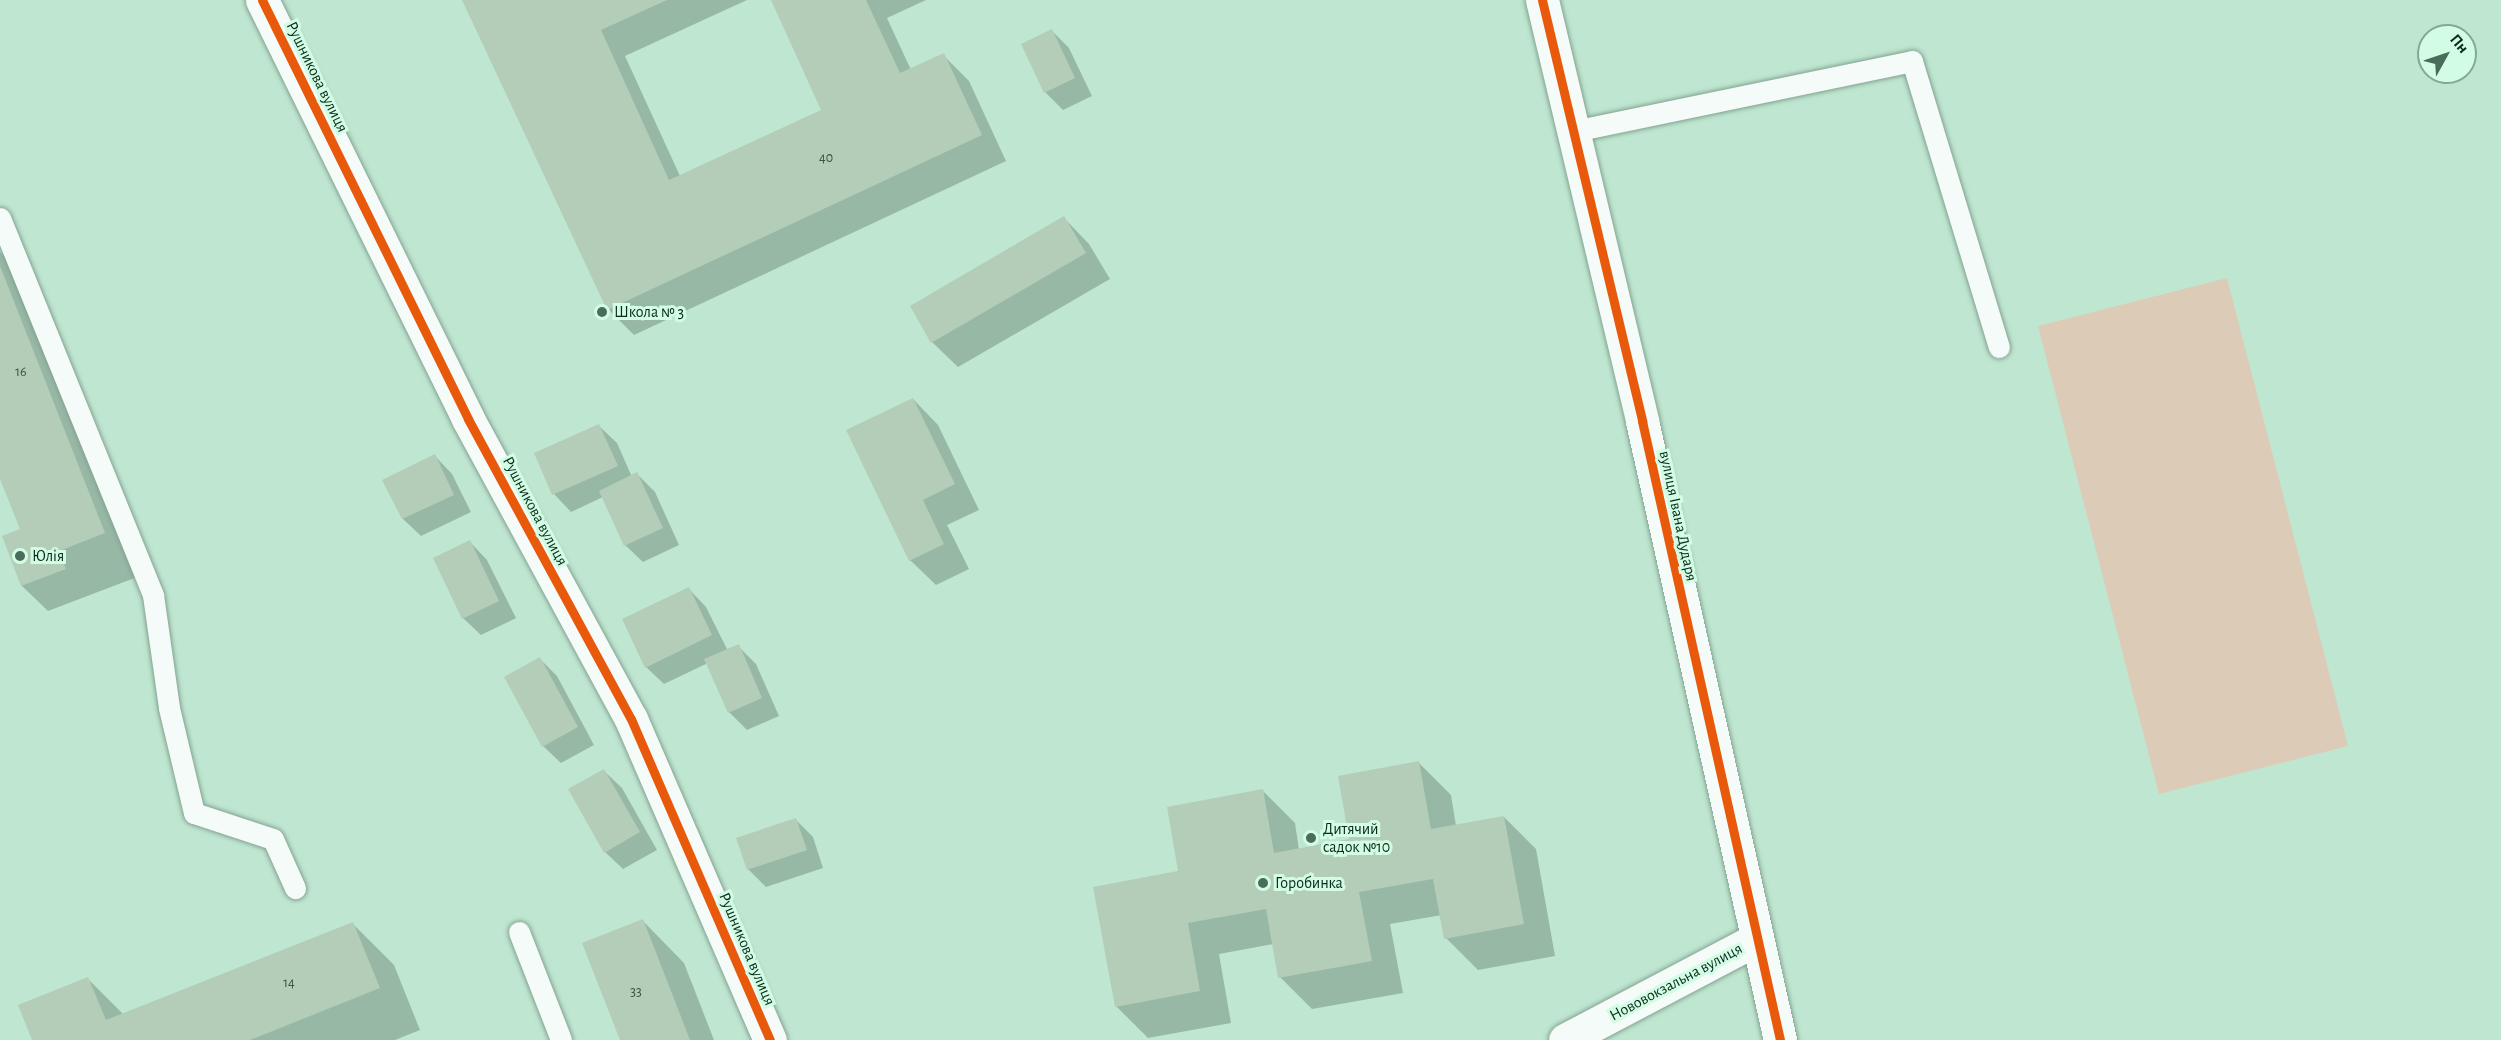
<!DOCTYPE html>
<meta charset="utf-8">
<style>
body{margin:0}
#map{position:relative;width:2501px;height:1040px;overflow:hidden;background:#bfe6d0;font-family:"Alegreya Sans",sans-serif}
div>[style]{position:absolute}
.green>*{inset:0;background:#dcccb7}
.shadow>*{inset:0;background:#0003}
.building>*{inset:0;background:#b3cdb9}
.roads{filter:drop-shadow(0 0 2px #83a392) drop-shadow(0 0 2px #83a392)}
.service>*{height:21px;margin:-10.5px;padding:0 10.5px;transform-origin:10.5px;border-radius:10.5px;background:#f5fbf8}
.minor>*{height:33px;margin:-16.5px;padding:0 16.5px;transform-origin:16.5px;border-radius:16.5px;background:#f5fbf8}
.cycleway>*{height:9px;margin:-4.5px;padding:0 4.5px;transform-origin:4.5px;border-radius:4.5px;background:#e8590c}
.dots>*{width:16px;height:16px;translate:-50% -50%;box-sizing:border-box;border:3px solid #d2fde4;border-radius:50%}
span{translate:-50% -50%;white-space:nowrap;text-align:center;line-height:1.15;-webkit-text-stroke:6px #d2fde4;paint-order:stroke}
.number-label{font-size:14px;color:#375444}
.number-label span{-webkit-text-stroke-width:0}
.street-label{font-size:16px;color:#0b2a1b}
.poi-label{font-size:16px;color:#0b2a1b}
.left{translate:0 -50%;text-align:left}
.north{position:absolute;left:2417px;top:24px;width:60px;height:60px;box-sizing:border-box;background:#d2fde4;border:2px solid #82a994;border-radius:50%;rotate:50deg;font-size:16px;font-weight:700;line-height:24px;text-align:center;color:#0b2a1b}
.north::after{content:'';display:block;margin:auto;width:21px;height:27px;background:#4a6c5a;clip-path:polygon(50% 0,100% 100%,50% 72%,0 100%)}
</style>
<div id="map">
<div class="green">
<div style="clip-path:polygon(2227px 278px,2348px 746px,2159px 794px,2038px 326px)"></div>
</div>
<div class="shadow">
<div style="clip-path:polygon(463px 0,747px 0,625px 56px,680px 176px,823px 111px,773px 0,926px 0,887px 18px,911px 70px,943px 55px,969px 81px,1006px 161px,634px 335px,608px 309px)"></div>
<div style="clip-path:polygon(1052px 31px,1069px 48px,1092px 96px,1063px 110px,1045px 92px)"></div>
<div style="clip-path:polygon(1064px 218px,1089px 244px,1110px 279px,958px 367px,932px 342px)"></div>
<div style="clip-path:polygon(0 252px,31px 284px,145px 574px,48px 611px,22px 586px,4px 537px,21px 530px,0 475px)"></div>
<div style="clip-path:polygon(913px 399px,938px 425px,979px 510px,947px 525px,969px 569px,936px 585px,910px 560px)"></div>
<div style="clip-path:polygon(599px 426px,617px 443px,632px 477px,637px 474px,655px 492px,679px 545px,643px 562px,625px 545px,603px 497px,571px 512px,554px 494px)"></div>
<div style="clip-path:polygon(435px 456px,452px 474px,471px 512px,421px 536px,403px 519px,384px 480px)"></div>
<div style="clip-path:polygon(470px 542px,487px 560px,516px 618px,481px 635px,463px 618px)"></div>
<div style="clip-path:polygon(689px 589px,706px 607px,728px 651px,738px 646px,756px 664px,779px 716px,747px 730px,729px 712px,708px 663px,664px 684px,646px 667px)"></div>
<div style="clip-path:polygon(540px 659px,557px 676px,594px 745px,561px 763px,543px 746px)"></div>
<div style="clip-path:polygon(1419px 763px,1451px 795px,1456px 826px,1504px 817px,1536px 849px,1555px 956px,1478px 970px,1446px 938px,1442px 915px,1390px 924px,1403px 993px,1312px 1009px,1280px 977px,1274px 944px,1219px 954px,1231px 1023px,1148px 1038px,1116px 1006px,1180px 873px,1263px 791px,1295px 823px,1299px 850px,1351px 840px)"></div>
<div style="clip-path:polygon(604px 771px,622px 788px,657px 850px,623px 869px,605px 852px)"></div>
<div style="clip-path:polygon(796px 820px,813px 837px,823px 868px,766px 887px,748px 869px)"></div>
<div style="clip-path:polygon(643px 921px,684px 963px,714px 1040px,622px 1040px)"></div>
<div style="clip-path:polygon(353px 924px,394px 965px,420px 1030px,395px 1040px,34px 1040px,88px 979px,124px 1015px)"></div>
</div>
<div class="building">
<div style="clip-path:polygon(462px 0,667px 0,601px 30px,669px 180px,821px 110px,771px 0,866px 0,900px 73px,944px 53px,982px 135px,607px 310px)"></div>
<div style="clip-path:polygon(1052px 29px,1075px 78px,1044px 93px,1021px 44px)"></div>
<div style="clip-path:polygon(1064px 216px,1086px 253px,931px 343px,910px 306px)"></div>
<div style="clip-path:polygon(0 266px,105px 533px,59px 551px,66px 569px,21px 586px,2px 536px,20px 529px,0 479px)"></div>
<div style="clip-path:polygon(913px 398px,955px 484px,923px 500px,944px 544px,909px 561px,846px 430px)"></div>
<div style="clip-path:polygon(599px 424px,618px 466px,552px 495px,534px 453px)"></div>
<div style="clip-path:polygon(435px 454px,454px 495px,402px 519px,382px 480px)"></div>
<div style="clip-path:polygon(637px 472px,663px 528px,624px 546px,599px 491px)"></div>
<div style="clip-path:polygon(470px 540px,499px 601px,462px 619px,433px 558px)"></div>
<div style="clip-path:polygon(689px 587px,712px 635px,645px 668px,622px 619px)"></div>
<div style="clip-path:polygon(739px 644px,762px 698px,728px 713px,704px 659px)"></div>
<div style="clip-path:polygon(540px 657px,578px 727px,542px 747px,504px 677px)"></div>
<div style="clip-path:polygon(1419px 761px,1431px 829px,1504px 816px,1524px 924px,1444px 939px,1433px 879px,1359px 892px,1372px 961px,1278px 978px,1266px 909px,1188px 923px,1200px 991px,1115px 1007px,1093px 887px,1178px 871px,1167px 807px,1263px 789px,1274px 853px,1349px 839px,1338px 776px)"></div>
<div style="clip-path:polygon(604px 769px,640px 832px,604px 853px,568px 789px)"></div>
<div style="clip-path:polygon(796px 818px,807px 850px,747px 870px,736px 838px)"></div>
<div style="clip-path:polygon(643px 919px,690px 1040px,620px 1040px,582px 943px)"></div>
<div style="clip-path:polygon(353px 922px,380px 988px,250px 1040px,32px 1040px,18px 1005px,88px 977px,106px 1020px)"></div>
</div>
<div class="roads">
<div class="service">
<div style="left:1574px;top:131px;width:345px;rotate:-11.7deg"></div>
<div style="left:1912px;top:61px;width:299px;rotate:73.1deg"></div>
<div style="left:0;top:218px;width:407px;rotate:67.9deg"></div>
<div style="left:153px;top:595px;width:114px;rotate:81.9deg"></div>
<div style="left:169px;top:708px;width:108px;rotate:76.6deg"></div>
<div style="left:194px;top:813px;width:83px;rotate:18.2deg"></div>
<div style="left:273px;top:839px;width:54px;rotate:65.8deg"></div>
<div style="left:519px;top:932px;width:116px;rotate:68.7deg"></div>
</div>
<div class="minor">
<div style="left:262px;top:0;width:467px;rotate:63.8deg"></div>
<div style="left:468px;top:419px;width:341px;rotate:61.5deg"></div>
<div style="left:631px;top:719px;width:350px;rotate:66.6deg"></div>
<div style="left:1542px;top:0;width:433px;rotate:76.6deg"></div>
<div style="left:1642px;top:421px;width:634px;rotate:77.43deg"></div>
<div style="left:1565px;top:1040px;width:215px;rotate:-27.8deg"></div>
</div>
</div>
<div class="cycleway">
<div style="left:262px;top:0;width:467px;rotate:63.8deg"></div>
<div style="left:468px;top:419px;width:341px;rotate:61.5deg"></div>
<div style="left:631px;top:719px;width:350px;rotate:66.6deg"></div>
<div style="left:1542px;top:0;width:433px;rotate:76.6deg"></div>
<div style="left:1642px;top:421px;width:634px;rotate:77.43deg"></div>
</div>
<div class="dots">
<div style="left:602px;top:312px;background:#4a6c5a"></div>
<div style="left:20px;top:556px;background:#4a6c5a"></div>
<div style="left:1311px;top:838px;background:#4a6c5a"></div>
<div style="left:1263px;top:883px;background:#4a6c5a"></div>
</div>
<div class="number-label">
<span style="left:826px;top:158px">40</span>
<span style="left:21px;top:372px">16</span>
<span style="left:289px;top:983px">14</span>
<span style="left:636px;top:992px">33</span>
</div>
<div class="street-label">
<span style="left:317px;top:77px;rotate:64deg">Рушникова вулиця</span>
<span style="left:535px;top:511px;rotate:62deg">Рушникова вулиця</span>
<span style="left:1678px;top:516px;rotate:78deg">вулиця Івана Дударя</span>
<span style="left:747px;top:949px;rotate:67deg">Рушникова вулиця</span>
<span style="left:1676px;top:982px;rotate:-28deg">Нововокзальна вулиця</span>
</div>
<div class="poi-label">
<span class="left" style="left:614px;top:312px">Школа № 3</span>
<span class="left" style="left:32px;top:556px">Юлія</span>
<span class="left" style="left:1323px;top:838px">Дитячий<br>садок №10</span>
<span class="left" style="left:1275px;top:883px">Горобинка</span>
</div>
<div class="north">Пн</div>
</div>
